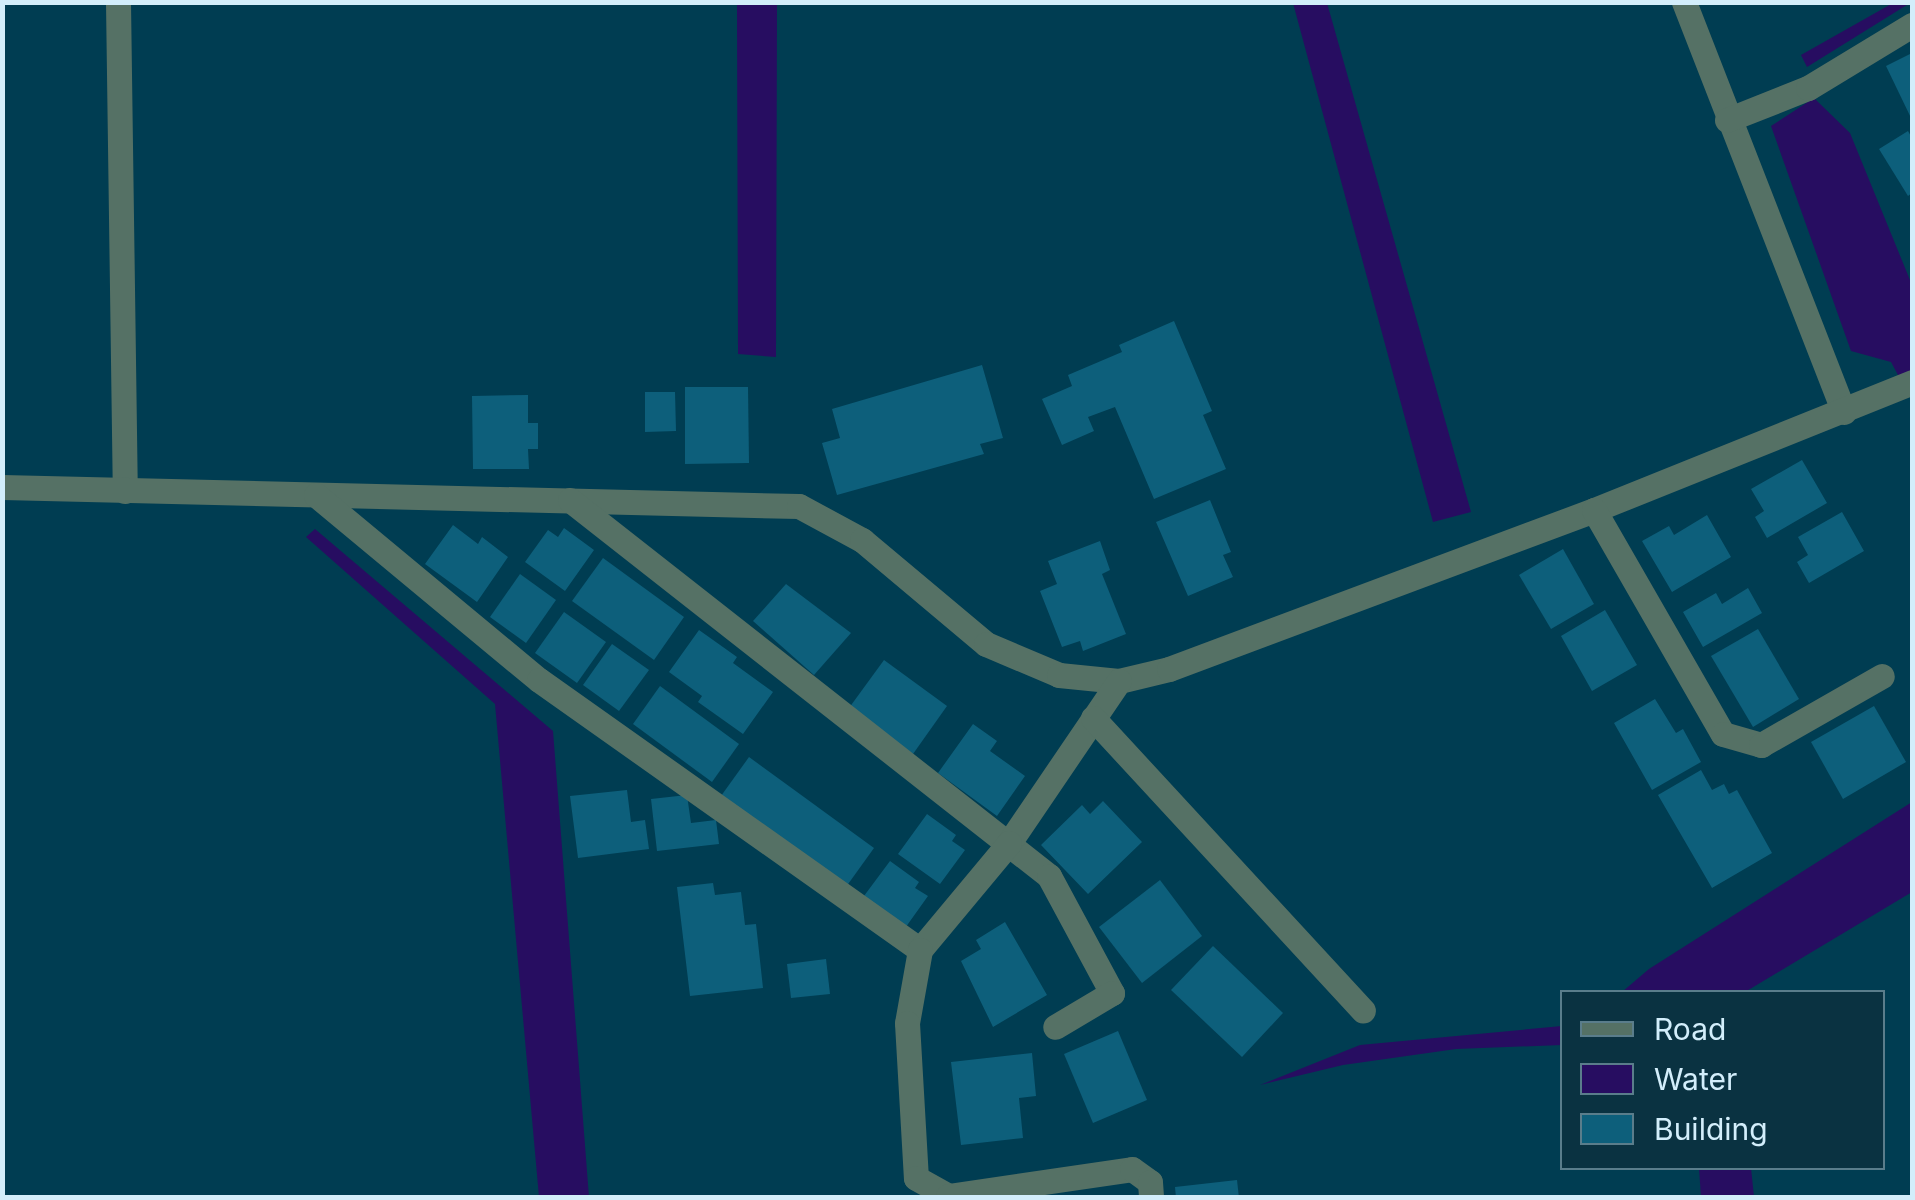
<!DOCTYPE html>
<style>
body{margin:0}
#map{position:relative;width:1915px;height:1200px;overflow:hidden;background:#003d52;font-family:Inter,sans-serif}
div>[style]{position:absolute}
.water>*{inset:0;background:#270d61}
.building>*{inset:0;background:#0d5f7b}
.minor>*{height:25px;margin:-12.5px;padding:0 12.5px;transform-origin:12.5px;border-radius:12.5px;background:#557165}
span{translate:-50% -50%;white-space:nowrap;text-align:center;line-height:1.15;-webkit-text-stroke:9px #0a3241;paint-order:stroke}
.frame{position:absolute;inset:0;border:5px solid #d3eefb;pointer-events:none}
.legend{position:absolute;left:1560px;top:990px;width:325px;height:180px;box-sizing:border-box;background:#0a3241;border:2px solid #5a7d8b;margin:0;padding:12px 18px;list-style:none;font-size:30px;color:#d3eefb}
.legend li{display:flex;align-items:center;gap:20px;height:50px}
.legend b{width:50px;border:2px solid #5a7d8b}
</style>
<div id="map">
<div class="water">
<div style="clip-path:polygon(737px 3px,777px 3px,776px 357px,738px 354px)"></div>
<div style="clip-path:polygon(1293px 3px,1327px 3px,1471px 512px,1433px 522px)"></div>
<div style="clip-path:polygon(1893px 3px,1910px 3px,1807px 67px,1801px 55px)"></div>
<div style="clip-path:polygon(1814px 98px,1850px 133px,1912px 285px,1912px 401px,1891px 362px,1851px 351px,1771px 126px)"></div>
<div style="clip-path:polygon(315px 529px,553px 731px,589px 1197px,539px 1197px,495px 704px,306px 537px)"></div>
<div style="clip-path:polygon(1912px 802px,1912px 892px,1745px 992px,1622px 992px,1649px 969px)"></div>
<div style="clip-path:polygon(1562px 1026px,1562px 1045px,1456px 1049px,1343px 1065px,1260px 1085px,1360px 1045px)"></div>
<div style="clip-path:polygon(1699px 1168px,1751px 1168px,1754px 1197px,1701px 1197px)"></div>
</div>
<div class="building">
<div style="clip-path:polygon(1912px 53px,1912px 120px,1886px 66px)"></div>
<div style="clip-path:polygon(1908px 131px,1912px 138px,1912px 193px,1908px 196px,1879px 149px)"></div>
<div style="clip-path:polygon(1174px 321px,1212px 411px,1203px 415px,1226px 469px,1154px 499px,1115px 407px,1088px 417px,1094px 431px,1062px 445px,1042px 399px,1072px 386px,1068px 375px,1122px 352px,1119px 345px)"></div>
<div style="clip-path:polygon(982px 365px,1003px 438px,980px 444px,984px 454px,837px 495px,822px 443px,840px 438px,832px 409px)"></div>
<div style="clip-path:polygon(685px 387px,748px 387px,749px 463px,685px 464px)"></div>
<div style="clip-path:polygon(645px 392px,675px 392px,676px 431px,645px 432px)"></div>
<div style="clip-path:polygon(528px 395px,528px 423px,538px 423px,538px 449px,528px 449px,529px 469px,473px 469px,472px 396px)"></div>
<div style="clip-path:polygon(1802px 460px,1827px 503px,1767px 538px,1755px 517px,1764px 511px,1751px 489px)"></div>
<div style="clip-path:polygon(1210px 500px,1231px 552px,1223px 555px,1233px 577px,1188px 596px,1156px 522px)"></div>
<div style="clip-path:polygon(1842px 512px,1864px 551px,1809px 583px,1797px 562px,1808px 555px,1798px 537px)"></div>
<div style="clip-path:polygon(1707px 515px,1731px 557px,1672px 592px,1642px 541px,1669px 526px,1674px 535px)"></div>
<div style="clip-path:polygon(453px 525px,478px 544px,482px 537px,508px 557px,477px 602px,425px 564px)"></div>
<div style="clip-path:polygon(564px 528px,594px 550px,565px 591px,525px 562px,548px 530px,558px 537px)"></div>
<div style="clip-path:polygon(1100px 541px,1110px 570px,1102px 574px,1126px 634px,1083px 651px,1080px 641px,1062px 647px,1040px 591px,1057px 584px,1048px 561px)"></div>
<div style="clip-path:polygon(1563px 549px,1594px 604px,1551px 629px,1519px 575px)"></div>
<div style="clip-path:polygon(603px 558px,684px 617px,654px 660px,572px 601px)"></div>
<div style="clip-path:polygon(520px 574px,556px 600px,526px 643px,490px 617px)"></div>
<div style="clip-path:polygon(786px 584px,851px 633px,814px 675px,753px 621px)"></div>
<div style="clip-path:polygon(1748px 588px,1762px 613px,1703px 647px,1683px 612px,1716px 593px,1722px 604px)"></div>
<div style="clip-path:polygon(1605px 610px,1637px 665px,1592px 691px,1561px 636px)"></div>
<div style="clip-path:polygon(564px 612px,606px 642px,577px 683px,535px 653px)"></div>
<div style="clip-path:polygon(1758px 629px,1799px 699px,1753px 727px,1711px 656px)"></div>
<div style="clip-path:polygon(699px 630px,737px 657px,733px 663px,773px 692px,743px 734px,698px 702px,702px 696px,669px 672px)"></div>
<div style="clip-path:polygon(612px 644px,649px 670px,619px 711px,583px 685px)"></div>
<div style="clip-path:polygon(884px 660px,947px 706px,913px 754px,849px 708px)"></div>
<div style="clip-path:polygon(660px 686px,739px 744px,712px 782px,633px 724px)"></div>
<div style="clip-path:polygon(1655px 699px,1676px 733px,1683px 729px,1701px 762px,1652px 790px,1614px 723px)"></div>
<div style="clip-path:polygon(1874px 706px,1906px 762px,1843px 799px,1811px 742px)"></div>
<div style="clip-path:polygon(973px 724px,997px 741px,990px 751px,1025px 776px,997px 816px,938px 773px)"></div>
<div style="clip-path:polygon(749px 757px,874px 848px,846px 887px,721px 796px)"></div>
<div style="clip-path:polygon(1701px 770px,1712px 790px,1724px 784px,1729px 794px,1737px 790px,1772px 853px,1712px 888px,1658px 795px)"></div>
<div style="clip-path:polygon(627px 790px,631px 822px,645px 820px,649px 849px,578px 858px,570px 796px)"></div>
<div style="clip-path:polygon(687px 795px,691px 823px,716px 820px,719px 844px,657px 851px,651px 799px)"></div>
<div style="clip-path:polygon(1103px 801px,1142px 842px,1088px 894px,1041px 845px,1082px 805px,1090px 814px)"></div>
<div style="clip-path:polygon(927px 814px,956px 835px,952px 841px,965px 850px,940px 884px,898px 854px)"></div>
<div style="clip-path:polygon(890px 861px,919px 882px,915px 888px,928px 896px,903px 931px,861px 900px)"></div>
<div style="clip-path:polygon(1160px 880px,1202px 936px,1142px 983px,1099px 927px)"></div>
<div style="clip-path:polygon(713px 883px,715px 895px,741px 892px,745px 925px,756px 924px,763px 988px,690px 996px,677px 887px)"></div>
<div style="clip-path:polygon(1005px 922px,1047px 995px,993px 1027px,961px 961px,981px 949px,976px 940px)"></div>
<div style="clip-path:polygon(1213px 946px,1283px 1013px,1242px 1057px,1171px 990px)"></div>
<div style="clip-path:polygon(826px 959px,830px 994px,791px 998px,787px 964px)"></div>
<div style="clip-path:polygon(1118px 1031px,1147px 1100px,1093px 1123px,1064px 1054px)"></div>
<div style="clip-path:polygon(1032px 1053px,1036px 1096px,1019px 1098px,1023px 1138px,961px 1145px,951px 1062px)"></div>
<div style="clip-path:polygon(1237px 1180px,1239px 1198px,1176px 1198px,1175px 1187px)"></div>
</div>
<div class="minor">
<div style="left:118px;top:2px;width:489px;rotate:89.2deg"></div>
<div style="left:1684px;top:2px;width:440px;rotate:68.7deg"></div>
<div style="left:1727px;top:120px;width:87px;rotate:-21.6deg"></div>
<div style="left:1808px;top:88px;width:122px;rotate:-31.2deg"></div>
<div style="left:2px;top:487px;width:797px;rotate:1.37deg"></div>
<div style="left:799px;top:506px;width:72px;rotate:28.4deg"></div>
<div style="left:862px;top:540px;width:162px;rotate:40deg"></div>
<div style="left:986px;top:644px;width:79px;rotate:23deg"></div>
<div style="left:1059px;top:675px;width:60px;rotate:5.7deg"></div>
<div style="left:1119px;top:681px;width:51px;rotate:-13.5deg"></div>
<div style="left:1169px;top:669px;width:454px;rotate:-20.5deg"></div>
<div style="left:1594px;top:510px;width:343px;rotate:-21.9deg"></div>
<div style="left:316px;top:495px;width:290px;rotate:39.7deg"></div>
<div style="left:539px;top:680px;width:467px;rotate:35.3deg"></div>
<div style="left:570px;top:500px;width:609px;rotate:38.13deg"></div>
<div style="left:1049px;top:876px;width:133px;rotate:61.7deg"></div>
<div style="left:1112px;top:993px;width:66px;rotate:149.2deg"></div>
<div style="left:1594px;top:510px;width:258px;rotate:60.1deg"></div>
<div style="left:1723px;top:734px;width:40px;rotate:16deg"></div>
<div style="left:1761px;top:745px;width:139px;rotate:-29.7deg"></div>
<div style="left:1119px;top:681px;width:196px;rotate:124.2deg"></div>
<div style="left:1009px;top:843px;width:139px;rotate:129.8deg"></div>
<div style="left:920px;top:950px;width:74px;rotate:100.1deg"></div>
<div style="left:907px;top:1023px;width:155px;rotate:86.7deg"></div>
<div style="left:916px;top:1178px;width:37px;rotate:29deg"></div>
<div style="left:948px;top:1196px;width:186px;rotate:-8.3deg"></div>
<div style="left:1132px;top:1169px;width:22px;rotate:36deg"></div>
<div style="left:1150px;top:1182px;width:16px;rotate:86deg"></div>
<div style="left:1093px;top:718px;width:398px;rotate:47.3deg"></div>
</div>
<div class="frame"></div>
<ul class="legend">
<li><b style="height:12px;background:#557165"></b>Road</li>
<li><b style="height:28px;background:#270d61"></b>Water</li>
<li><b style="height:28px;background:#0d5f7b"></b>Building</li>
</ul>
</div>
